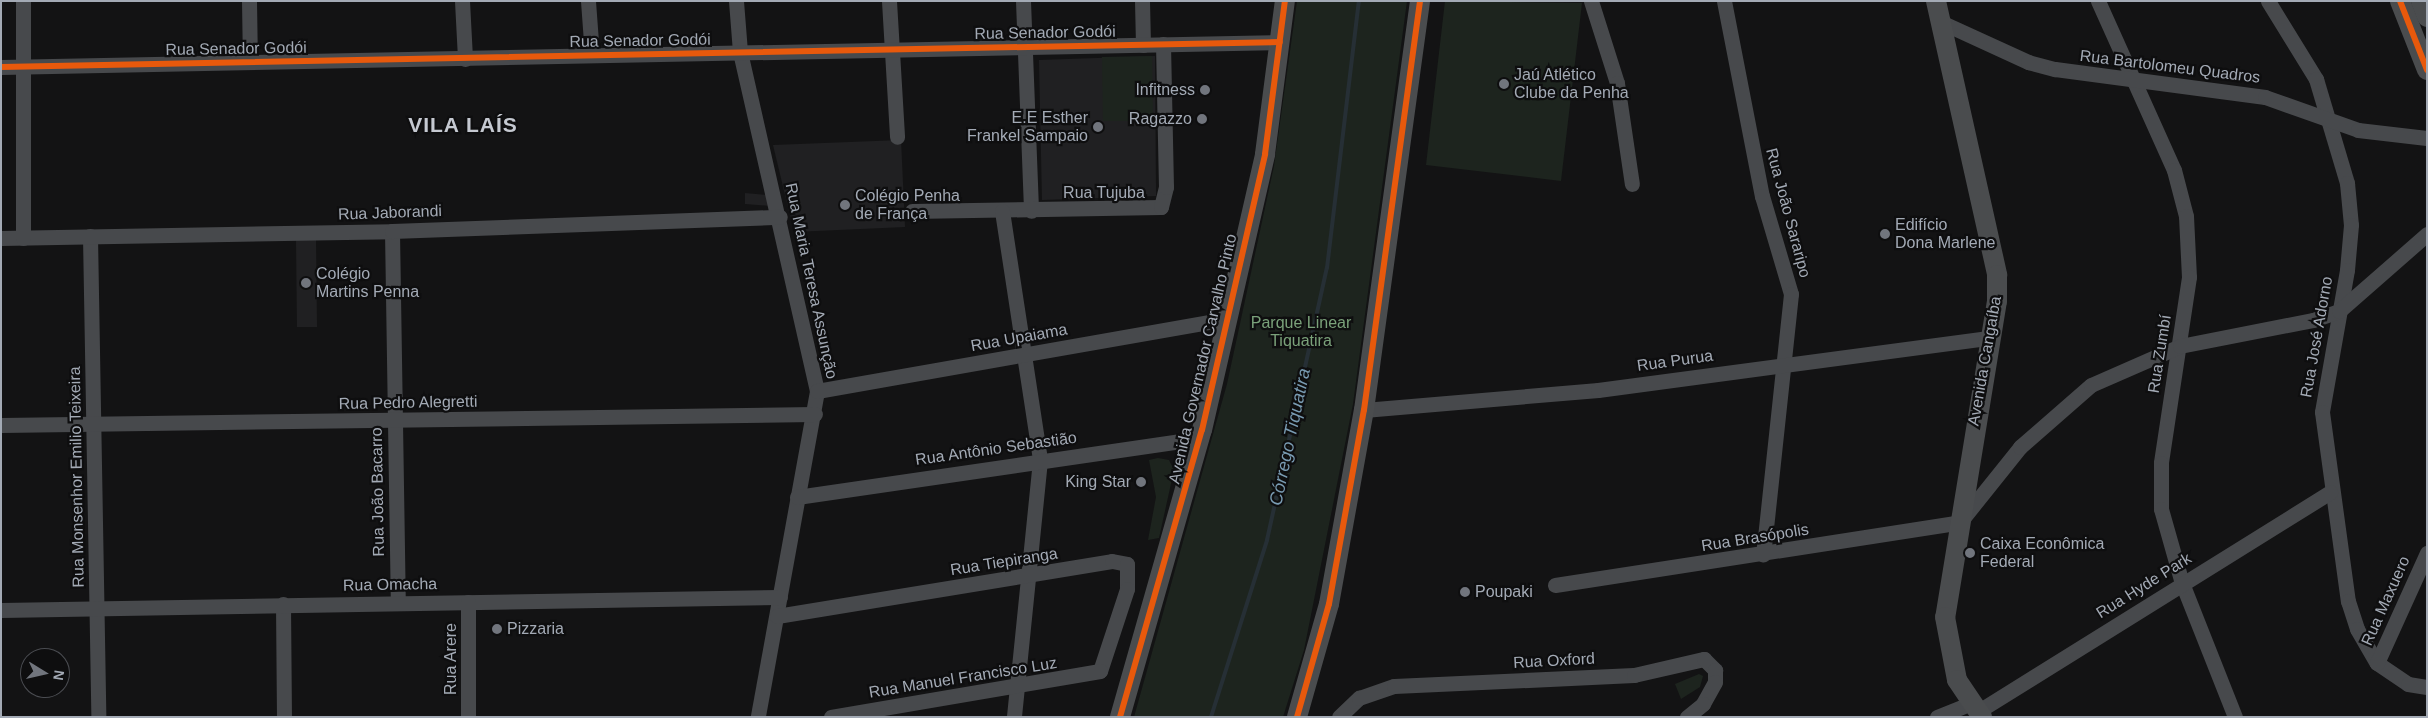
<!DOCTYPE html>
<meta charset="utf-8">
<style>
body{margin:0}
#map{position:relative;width:2428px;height:718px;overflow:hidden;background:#131314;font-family:Arial,sans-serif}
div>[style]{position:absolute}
.built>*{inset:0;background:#202022}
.green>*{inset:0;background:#1d241e}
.stream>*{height:4px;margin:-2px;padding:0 2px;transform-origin:2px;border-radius:2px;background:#262f35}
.minor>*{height:15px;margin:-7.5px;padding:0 7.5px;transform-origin:7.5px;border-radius:7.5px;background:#47494c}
.major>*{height:20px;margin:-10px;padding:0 10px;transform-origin:10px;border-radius:10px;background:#4a4c4e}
.cycleway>*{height:6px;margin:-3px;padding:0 3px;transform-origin:3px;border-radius:3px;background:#e8590c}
.dots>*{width:14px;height:14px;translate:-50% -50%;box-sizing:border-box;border:2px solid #0e0e0f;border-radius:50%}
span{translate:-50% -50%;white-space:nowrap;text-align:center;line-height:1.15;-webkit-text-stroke:4.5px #0e0e0f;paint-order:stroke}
.street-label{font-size:16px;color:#a3aab5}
.poi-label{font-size:16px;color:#a3aab5}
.left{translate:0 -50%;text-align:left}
.right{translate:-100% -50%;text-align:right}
.park-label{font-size:16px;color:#7aa17a}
.water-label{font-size:18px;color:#799bb2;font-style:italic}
.district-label{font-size:21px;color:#c5c9d1;font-weight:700;letter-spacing:1px}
.frame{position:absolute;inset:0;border:2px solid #a3aab5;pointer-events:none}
.north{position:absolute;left:20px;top:648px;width:50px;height:50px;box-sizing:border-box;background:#0e0e0f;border:1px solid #4a4c51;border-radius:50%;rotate:99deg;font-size:14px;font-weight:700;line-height:20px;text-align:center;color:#a3aab5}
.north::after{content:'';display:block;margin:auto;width:18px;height:22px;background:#71757d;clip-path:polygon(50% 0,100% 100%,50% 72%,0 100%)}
</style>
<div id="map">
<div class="built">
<div style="clip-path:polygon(1155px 56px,1156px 196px,1042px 200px,1039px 60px)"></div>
<div style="clip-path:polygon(901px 140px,905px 227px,794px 232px,773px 145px)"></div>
<div style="clip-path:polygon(745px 193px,767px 195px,771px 206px,745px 204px)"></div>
<div style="clip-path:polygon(296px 239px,316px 239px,317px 327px,297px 327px)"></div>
</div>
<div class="green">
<div style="clip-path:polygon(1297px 1px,1407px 1px,1353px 404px,1304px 650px,1283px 717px,1134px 717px,1227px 384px,1274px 166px)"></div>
<div style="clip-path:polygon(1445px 1px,1582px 3px,1561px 181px,1426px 165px)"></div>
<div style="clip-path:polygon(1152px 56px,1153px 121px,1103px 121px,1102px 57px)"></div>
<div style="clip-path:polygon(1158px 458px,1169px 460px,1174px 470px,1159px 538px,1148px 540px,1156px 497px,1149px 460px)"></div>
<div style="clip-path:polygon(1699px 674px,1703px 676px,1700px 687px,1681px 699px,1675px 684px)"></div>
</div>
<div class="stream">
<div style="left:1211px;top:717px;width:186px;rotate:-72.4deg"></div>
<div style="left:1267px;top:540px;width:279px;rotate:-77.6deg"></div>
<div style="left:1327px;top:268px;width:269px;rotate:-83.2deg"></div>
</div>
<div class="minor">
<div style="left:249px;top:1px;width:61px;rotate:89.1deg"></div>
<div style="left:462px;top:1px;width:58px;rotate:87deg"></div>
<div style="left:588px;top:1px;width:54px;rotate:85.8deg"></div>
<div style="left:736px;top:1px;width:51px;rotate:85.5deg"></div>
<div style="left:740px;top:52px;width:348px;rotate:77.2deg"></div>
<div style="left:817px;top:391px;width:331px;rotate:100.3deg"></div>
<div style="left:889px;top:1px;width:136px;rotate:86.6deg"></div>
<div style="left:1023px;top:1px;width:210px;rotate:87.8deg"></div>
<div style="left:1142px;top:1px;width:44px;rotate:88.7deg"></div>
<div style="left:1591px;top:1px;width:86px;rotate:72.4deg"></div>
<div style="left:1617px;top:83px;width:102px;rotate:81.6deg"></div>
<div style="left:1724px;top:1px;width:199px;rotate:79deg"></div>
<div style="left:1762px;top:196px;width:102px;rotate:73.5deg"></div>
<div style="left:1791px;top:294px;width:262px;rotate:96.1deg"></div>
<div style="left:2098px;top:1px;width:185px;rotate:65.8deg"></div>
<div style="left:2174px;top:170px;width:48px;rotate:75.4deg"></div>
<div style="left:2186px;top:216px;width:61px;rotate:87.2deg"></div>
<div style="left:2189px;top:277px;width:188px;rotate:98.6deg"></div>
<div style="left:2161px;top:463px;width:46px;rotate:90deg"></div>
<div style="left:2161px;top:509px;width:77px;rotate:74.2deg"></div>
<div style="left:2182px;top:583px;width:144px;rotate:68.4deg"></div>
<div style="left:2268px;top:1px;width:92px;rotate:58.4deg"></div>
<div style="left:2316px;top:79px;width:109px;rotate:73.4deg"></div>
<div style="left:2347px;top:183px;width:42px;rotate:84.6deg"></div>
<div style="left:2351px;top:225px;width:45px;rotate:95.1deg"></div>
<div style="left:2347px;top:270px;width:144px;rotate:100deg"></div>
<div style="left:2322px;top:412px;width:191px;rotate:82.2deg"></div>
<div style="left:2348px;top:601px;width:29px;rotate:72deg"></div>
<div style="left:2357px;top:629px;width:39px;rotate:60deg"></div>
<div style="left:2377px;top:663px;width:37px;rotate:34deg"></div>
<div style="left:2408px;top:684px;width:19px;rotate:9deg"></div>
<div style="left:1943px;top:23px;width:94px;rotate:24.6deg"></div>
<div style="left:2028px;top:62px;width:28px;rotate:15deg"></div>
<div style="left:2055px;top:69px;width:212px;rotate:7.6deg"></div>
<div style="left:2265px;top:97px;width:99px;rotate:19.5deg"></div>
<div style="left:2358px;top:130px;width:69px;rotate:6.6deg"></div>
<div style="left:1px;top:67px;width:1279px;rotate:-1.12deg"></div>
<div style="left:912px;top:211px;width:249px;rotate:-0.9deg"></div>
<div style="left:1161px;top:207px;width:21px;rotate:-76deg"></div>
<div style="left:1166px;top:187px;width:143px;rotate:-91.2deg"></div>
<div style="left:1002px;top:211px;width:252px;rotate:81.3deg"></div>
<div style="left:1040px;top:460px;width:258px;rotate:95.8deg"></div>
<div style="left:392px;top:231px;width:371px;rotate:89.1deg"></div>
<div style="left:90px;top:236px;width:481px;rotate:89deg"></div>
<div style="left:1px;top:238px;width:391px;rotate:-1deg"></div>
<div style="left:392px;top:231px;width:388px;rotate:-2.1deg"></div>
<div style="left:23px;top:238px;width:237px;rotate:-90deg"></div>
<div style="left:817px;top:391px;width:416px;rotate:-10deg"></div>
<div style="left:1364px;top:410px;width:235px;rotate:-4.9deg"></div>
<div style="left:1598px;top:390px;width:394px;rotate:-7.6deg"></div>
<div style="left:1px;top:425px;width:814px;rotate:-0.77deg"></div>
<div style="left:797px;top:497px;width:407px;rotate:-8.3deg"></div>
<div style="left:1555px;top:585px;width:410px;rotate:-8.8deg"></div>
<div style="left:1960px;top:522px;width:96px;rotate:-51.3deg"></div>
<div style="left:2020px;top:447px;width:94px;rotate:-41.1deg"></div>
<div style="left:2091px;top:385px;width:97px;rotate:-23.7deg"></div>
<div style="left:2180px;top:346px;width:136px;rotate:-11.1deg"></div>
<div style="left:2313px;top:320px;width:28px;rotate:-19deg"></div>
<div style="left:2339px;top:311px;width:117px;rotate:-41.2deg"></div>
<div style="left:283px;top:604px;width:113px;rotate:89.5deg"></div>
<div style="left:1px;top:610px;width:779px;rotate:-0.96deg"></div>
<div style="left:777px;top:616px;width:339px;rotate:-9.3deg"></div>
<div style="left:1112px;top:561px;width:15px;rotate:11deg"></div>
<div style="left:1127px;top:564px;width:25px;rotate:90deg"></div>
<div style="left:1127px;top:589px;width:86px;rotate:108.2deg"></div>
<div style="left:1100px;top:671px;width:273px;rotate:170.3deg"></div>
<div style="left:2377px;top:663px;width:121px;rotate:-65.6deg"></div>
<div style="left:1977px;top:712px;width:416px;rotate:-31.9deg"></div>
<div style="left:468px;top:717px;width:115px;rotate:-90deg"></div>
<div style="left:1339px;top:717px;width:28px;rotate:-44deg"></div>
<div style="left:1359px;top:698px;width:37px;rotate:-19deg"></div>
<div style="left:1394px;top:686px;width:240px;rotate:-2.6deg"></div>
<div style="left:1634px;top:675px;width:72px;rotate:-12.9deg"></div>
<div style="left:1704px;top:659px;width:16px;rotate:45deg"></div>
<div style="left:1715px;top:670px;width:12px;rotate:90deg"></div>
<div style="left:1715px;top:682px;width:25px;rotate:119deg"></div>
<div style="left:1703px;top:704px;width:21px;rotate:141deg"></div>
<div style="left:1937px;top:717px;width:35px;rotate:-22deg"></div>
</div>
<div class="major">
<div style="left:1936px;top:1px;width:281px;rotate:77.4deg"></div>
<div style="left:1997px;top:275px;width:26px;rotate:90deg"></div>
<div style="left:1997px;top:301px;width:320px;rotate:99.3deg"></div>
<div style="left:1945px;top:617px;width:64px;rotate:79.2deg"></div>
<div style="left:1957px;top:680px;width:45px;rotate:56deg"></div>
<div style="left:2400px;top:1px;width:74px;rotate:68.6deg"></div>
<div style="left:2421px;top:1px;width:17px;rotate:69deg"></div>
<div style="left:1120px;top:717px;width:298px;rotate:-74.1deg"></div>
<div style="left:1202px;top:430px;width:283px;rotate:-77.1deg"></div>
<div style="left:1265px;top:154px;width:154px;rotate:-82.6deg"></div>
<div style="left:1297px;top:717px;width:117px;rotate:-74.2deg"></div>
<div style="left:1329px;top:604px;width:197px;rotate:-79.8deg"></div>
<div style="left:1364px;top:410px;width:413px;rotate:-82.2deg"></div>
</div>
<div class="cycleway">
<div style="left:2400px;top:1px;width:74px;rotate:68.6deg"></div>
<div style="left:1px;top:67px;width:1279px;rotate:-1.12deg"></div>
<div style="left:1120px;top:717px;width:298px;rotate:-74.1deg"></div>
<div style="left:1202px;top:430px;width:283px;rotate:-77.1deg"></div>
<div style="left:1265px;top:154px;width:154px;rotate:-82.6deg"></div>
<div style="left:1297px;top:717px;width:117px;rotate:-74.2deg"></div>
<div style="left:1329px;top:604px;width:197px;rotate:-79.8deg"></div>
<div style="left:1364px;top:410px;width:413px;rotate:-82.2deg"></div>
</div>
<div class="dots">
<div style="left:1504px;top:84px;background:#71757d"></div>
<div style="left:1205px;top:90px;background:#71757d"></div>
<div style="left:1202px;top:119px;background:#71757d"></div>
<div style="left:1098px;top:127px;background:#71757d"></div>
<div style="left:845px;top:205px;background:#71757d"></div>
<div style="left:1885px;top:234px;background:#71757d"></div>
<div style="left:306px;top:283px;background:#71757d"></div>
<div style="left:1141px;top:482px;background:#71757d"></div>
<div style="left:1970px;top:553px;background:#71757d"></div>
<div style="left:1465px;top:592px;background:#71757d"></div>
<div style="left:497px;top:629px;background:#71757d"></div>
</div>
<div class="street-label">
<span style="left:1045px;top:33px;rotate:-1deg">Rua Senador Godói</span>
<span style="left:640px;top:41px;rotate:-1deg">Rua Senador Godói</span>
<span style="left:236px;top:49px;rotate:-1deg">Rua Senador Godói</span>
<span style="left:2170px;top:67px;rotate:7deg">Rua Bartolomeu Quadros</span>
<span style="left:1104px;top:193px">Rua Tujuba</span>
<span style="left:390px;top:213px;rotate:-2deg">Rua Jaborandi</span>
<span style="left:1788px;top:213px;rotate:75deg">Rua João Sararipo</span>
<span style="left:811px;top:281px;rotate:78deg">Rua Maria Teresa Assunção</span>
<span style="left:2317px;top:337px;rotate:-80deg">Rua José Adorno</span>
<span style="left:1019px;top:338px;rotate:-10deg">Rua Upaiama</span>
<span style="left:2160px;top:354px;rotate:-81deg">Rua Zumbí</span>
<span style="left:1203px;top:359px;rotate:-77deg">Avenida Governador Carvalho Pinto</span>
<span style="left:1675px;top:361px;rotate:-8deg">Rua Purua</span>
<span style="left:1985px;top:361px;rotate:-80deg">Avenida Cangaíba</span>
<span style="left:408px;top:403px;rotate:-1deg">Rua Pedro Alegretti</span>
<span style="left:996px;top:449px;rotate:-8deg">Rua Antônio Sebastião</span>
<span style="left:77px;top:477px;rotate:-91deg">Rua Monsenhor Emilio Teixeira</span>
<span style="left:378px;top:492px;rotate:-91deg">Rua João Bacarro</span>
<span style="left:1755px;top:538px;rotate:-9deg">Rua Brasópolis</span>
<span style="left:1004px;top:562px;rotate:-9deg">Rua Tiepiranga</span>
<span style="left:390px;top:585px;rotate:-1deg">Rua Omacha</span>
<span style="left:2144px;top:586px;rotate:-32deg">Rua Hyde Park</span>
<span style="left:2386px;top:601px;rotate:-66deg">Rua Maxuero</span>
<span style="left:451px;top:659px;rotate:-90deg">Rua Arere</span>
<span style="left:1554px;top:661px;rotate:-3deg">Rua Oxford</span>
<span style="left:963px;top:678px;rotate:-9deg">Rua Manuel Francisco Luz</span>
</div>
<div class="poi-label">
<span class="left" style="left:1514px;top:84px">Jaú Atlético<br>Clube da Penha</span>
<span class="right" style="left:1195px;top:90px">Infitness</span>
<span class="right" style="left:1088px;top:127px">E.E Esther<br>Frankel Sampaio</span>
<span class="right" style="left:1192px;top:119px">Ragazzo</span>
<span class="left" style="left:855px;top:205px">Colégio Penha<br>de França</span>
<span class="left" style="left:1895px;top:234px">Edifício<br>Dona Marlene</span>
<span class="left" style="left:316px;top:283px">Colégio<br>Martins Penna</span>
<span class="right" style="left:1131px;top:482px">King Star</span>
<span class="left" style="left:1980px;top:553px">Caixa Econômica<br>Federal</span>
<span class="left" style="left:1475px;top:592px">Poupaki</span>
<span class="left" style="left:507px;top:629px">Pizzaria</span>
</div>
<div class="park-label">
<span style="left:1301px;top:332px">Parque Linear<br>Tiquatira</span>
</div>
<div class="water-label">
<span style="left:1290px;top:437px;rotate:-78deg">Córrego Tiquatira</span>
</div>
<div class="district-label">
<span style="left:463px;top:125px">VILA LAÍS</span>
</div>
<div class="frame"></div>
<div class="north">N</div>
</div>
